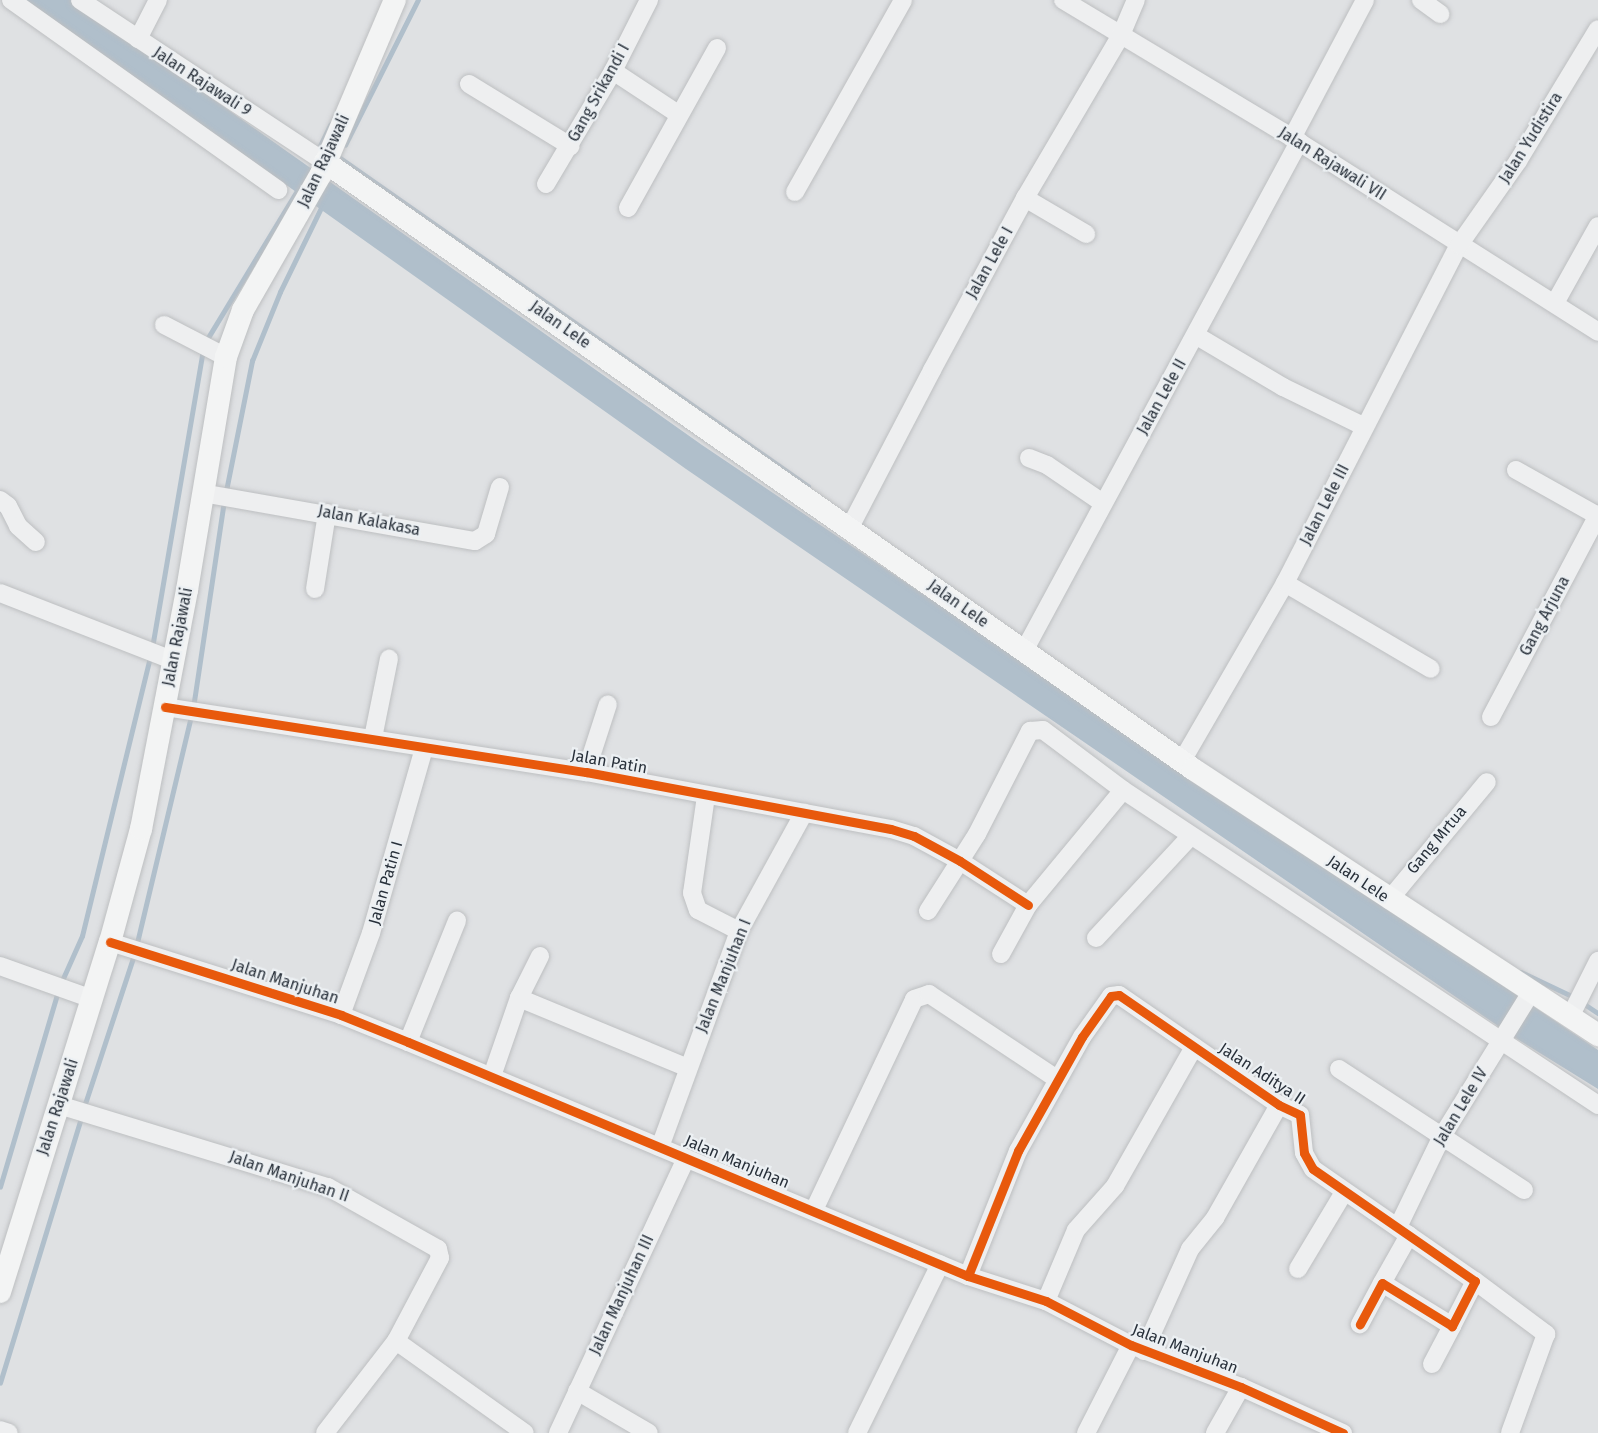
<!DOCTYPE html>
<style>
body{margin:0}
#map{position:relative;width:1598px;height:1433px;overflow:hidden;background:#dfe1e3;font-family:"Fira Sans",sans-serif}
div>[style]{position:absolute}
.water>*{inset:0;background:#b0bfcb}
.stream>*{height:4.5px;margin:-2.25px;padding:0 2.25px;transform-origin:2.25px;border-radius:2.25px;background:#b0bfcb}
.roads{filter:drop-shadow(0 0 2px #bdbfc1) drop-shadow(0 0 2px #bdbfc1)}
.minor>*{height:18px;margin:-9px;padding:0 9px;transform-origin:9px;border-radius:9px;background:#eeeff0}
.major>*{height:22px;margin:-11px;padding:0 11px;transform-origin:11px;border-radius:11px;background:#f3f4f4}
.cycleway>*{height:9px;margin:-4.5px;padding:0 4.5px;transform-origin:4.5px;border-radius:4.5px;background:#e8590c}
span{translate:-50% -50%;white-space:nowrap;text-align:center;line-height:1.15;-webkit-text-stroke:4.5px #ecf0f3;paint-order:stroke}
.street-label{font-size:16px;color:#28303a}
</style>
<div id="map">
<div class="water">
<div style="clip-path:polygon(26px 0,73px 0,702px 445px,1598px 1050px,1598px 1089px,1514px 1037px,686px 469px)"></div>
</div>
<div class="stream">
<div style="left:345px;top:145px;width:162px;rotate:-63.3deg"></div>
<div style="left:317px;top:152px;width:30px;rotate:-64deg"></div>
<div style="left:339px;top:157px;width:573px;rotate:35.05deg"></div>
<div style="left:206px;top:341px;width:178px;rotate:-58.8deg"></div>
<div style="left:226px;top:491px;width:133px;rotate:-78.7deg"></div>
<div style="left:252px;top:361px;width:74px;rotate:-67.9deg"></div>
<div style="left:280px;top:292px;width:96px;rotate:-64deg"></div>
<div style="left:152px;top:648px;width:303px;rotate:-80.3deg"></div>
<div style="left:193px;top:708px;width:210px;rotate:-81.5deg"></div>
<div style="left:136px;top:947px;width:237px;rotate:-76.6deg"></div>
<div style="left:1521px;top:972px;width:61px;rotate:25.3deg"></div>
<div style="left:61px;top:983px;width:51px;rotate:-65.9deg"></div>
<div style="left:82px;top:936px;width:288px;rotate:-76.3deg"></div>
<div style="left:1583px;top:1003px;width:18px;rotate:34deg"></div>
<div style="left:84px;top:1107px;width:160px;rotate:-71.8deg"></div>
<div style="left:0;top:1187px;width:204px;rotate:-73.5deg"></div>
<div style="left:0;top:1383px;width:280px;rotate:-73deg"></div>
</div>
<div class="roads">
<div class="minor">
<div style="left:11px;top:0;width:328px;rotate:35.4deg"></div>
<div style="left:80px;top:0;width:294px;rotate:33.5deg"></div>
<div style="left:1063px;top:0;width:275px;rotate:31deg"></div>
<div style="left:1299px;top:142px;width:354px;rotate:32.4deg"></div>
<div style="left:1421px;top:0;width:24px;rotate:36deg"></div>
<div style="left:138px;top:39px;width:44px;rotate:-62.9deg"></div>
<div style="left:613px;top:71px;width:78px;rotate:33.5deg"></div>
<div style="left:469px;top:84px;width:119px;rotate:31.5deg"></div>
<div style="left:1292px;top:138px;width:156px;rotate:-62.1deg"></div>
<div style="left:546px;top:184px;width:131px;rotate:-59.3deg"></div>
<div style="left:613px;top:71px;width:80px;rotate:-63.1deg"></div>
<div style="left:795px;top:192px;width:220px;rotate:-60.6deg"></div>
<div style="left:1025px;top:198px;width:71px;rotate:30.5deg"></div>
<div style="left:628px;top:208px;width:183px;rotate:-60.9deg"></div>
<div style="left:1555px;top:303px;width:88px;rotate:-60.8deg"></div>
<div style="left:164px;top:325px;width:70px;rotate:27.3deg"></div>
<div style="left:1197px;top:336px;width:100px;rotate:30.7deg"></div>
<div style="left:1283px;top:387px;width:91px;rotate:26deg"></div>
<div style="left:1029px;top:458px;width:19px;rotate:21deg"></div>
<div style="left:1047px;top:465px;width:68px;rotate:34.2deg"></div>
<div style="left:1516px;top:470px;width:94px;rotate:29.3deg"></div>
<div style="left:202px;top:493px;width:277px;rotate:10deg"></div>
<div style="left:475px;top:541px;width:13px;rotate:-32deg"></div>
<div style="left:486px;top:534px;width:49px;rotate:-73.4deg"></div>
<div style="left:0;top:500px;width:10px;rotate:37deg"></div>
<div style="left:8px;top:506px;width:22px;rotate:63deg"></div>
<div style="left:18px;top:526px;width:24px;rotate:42deg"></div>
<div style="left:849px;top:529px;width:179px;rotate:-62.4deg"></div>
<div style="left:932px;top:370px;width:196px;rotate:-61.6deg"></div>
<div style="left:1025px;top:198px;width:189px;rotate:-59.5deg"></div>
<div style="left:1121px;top:35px;width:38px;rotate:-67deg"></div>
<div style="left:1285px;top:583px;width:169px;rotate:30.5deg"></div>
<div style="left:315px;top:589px;width:77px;rotate:-81deg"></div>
<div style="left:0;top:593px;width:187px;rotate:21.3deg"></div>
<div style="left:1024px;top:651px;width:579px;rotate:-61.62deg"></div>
<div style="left:165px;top:707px;width:426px;rotate:8.8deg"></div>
<div style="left:586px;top:772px;width:310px;rotate:10.6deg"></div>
<div style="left:891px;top:829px;width:24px;rotate:17deg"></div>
<div style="left:914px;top:836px;width:52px;rotate:28.5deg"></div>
<div style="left:960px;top:861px;width:81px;rotate:32.9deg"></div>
<div style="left:1491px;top:717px;width:229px;rotate:-62.1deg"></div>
<div style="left:373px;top:738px;width:81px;rotate:-78.6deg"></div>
<div style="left:1182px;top:761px;width:206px;rotate:-59.9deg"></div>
<div style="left:1285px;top:583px;width:380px;rotate:-62.8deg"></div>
<div style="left:1459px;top:245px;width:103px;rotate:-54.9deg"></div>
<div style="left:1518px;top:161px;width:154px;rotate:-58.8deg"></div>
<div style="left:586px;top:772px;width:71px;rotate:-72.1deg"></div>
<div style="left:706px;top:796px;width:98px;rotate:98.2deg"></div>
<div style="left:692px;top:893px;width:18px;rotate:71deg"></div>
<div style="left:698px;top:910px;width:46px;rotate:27.1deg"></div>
<div style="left:1389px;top:900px;width:153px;rotate:-50.3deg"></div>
<div style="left:928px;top:911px;width:91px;rotate:-57.5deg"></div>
<div style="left:977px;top:834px;width:116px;rotate:-62.8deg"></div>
<div style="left:1030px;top:731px;width:13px;rotate:-4deg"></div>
<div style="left:1043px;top:730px;width:100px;rotate:36.9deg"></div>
<div style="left:1096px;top:938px;width:138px;rotate:-47.1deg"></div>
<div style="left:110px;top:942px;width:242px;rotate:17.5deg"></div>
<div style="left:341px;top:1015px;width:72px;rotate:21.9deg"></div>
<div style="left:408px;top:1042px;width:607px;rotate:22.68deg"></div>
<div style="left:968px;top:1276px;width:82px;rotate:17.8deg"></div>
<div style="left:1046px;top:1301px;width:96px;rotate:27.4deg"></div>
<div style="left:1131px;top:1345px;width:118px;rotate:20.9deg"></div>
<div style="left:1241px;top:1387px;width:112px;rotate:24.3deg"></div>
<div style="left:1001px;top:954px;width:56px;rotate:-61.1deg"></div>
<div style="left:1028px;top:905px;width:149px;rotate:-50.4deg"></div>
<div style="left:1123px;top:790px;width:570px;rotate:33.55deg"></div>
<div style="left:0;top:966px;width:98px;rotate:19.7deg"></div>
<div style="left:519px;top:998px;width:183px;rotate:22.5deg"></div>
<div style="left:341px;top:1015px;width:87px;rotate:-69.9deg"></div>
<div style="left:371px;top:933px;width:192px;rotate:-74deg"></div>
<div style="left:1570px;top:1017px;width:63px;rotate:-63.4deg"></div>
<div style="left:408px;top:1042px;width:131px;rotate:-68deg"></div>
<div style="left:1339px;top:1069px;width:221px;rotate:33.2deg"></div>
<div style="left:492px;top:1076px;width:83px;rotate:-70.9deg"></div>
<div style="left:519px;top:998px;width:47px;rotate:-63.4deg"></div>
<div style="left:59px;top:1105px;width:281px;rotate:17deg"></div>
<div style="left:328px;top:1187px;width:126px;rotate:29.4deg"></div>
<div style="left:438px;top:1249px;width:9px;rotate:77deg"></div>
<div style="left:440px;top:1258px;width:94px;rotate:117.9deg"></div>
<div style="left:396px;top:1341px;width:116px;rotate:127.7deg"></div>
<div style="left:660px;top:1147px;width:230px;rotate:-69.9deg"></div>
<div style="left:739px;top:931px;width:135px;rotate:-61.2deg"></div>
<div style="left:814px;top:1210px;width:233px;rotate:-64.6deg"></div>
<div style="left:914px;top:999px;width:16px;rotate:-18deg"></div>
<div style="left:929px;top:994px;width:154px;rotate:33.6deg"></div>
<div style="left:1398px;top:1227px;width:99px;rotate:-64.2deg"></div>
<div style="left:1441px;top:1138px;width:172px;rotate:-58.3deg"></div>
<div style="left:1298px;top:1269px;width:90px;rotate:-59.1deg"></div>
<div style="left:968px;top:1276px;width:135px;rotate:-68.2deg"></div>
<div style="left:1018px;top:1151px;width:131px;rotate:-60.7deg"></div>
<div style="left:1082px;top:1037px;width:50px;rotate:-54.7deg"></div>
<div style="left:1111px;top:996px;width:8px;rotate:-7deg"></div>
<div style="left:1119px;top:995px;width:194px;rotate:34.5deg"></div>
<div style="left:1279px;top:1105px;width:23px;rotate:25deg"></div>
<div style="left:1300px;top:1115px;width:38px;rotate:84deg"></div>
<div style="left:1304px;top:1153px;width:18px;rotate:61deg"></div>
<div style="left:1313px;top:1169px;width:197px;rotate:34.7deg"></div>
<div style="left:1475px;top:1281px;width:51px;rotate:117.1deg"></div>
<div style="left:1452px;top:1326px;width:82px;rotate:-148.4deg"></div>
<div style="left:1382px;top:1283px;width:47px;rotate:118.2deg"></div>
<div style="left:1475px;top:1281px;width:89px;rotate:36.7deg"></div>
<div style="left:1546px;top:1334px;width:105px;rotate:110deg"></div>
<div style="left:1382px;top:1283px;width:55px;rotate:-60.6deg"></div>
<div style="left:1046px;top:1301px;width:77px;rotate:-67.1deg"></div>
<div style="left:1076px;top:1230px;width:59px;rotate:-48.4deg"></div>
<div style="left:1115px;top:1186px;width:160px;rotate:-60.4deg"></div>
<div style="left:396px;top:1341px;width:158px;rotate:35.5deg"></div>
<div style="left:1144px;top:1351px;width:112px;rotate:-65.7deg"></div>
<div style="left:1190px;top:1249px;width:40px;rotate:-51deg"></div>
<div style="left:1215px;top:1218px;width:130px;rotate:-60.5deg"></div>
<div style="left:1432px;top:1364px;width:43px;rotate:-62.2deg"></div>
<div style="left:577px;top:1391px;width:83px;rotate:30.3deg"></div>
<div style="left:0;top:1430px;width:9px;rotate:18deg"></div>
<div style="left:558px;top:1433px;width:303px;rotate:-65deg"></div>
<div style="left:857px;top:1433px;width:188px;rotate:-63.8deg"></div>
<div style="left:1086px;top:1433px;width:99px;rotate:-62.9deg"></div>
<div style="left:1215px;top:1433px;width:53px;rotate:-60.5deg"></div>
</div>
<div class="major">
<div style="left:325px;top:162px;width:1059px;rotate:34.97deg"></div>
<div style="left:1193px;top:769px;width:485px;rotate:33.3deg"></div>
<div style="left:0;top:1292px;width:367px;rotate:-72.6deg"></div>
<div style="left:110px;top:942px;width:117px;rotate:-74.7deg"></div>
<div style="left:141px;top:829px;width:243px;rotate:-79.1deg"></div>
<div style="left:187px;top:590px;width:236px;rotate:-80.5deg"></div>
<div style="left:226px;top:357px;width:50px;rotate:-70.1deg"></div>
<div style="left:243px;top:310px;width:157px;rotate:-60.2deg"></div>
<div style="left:321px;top:174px;width:189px;rotate:-67deg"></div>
</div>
</div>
<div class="cycleway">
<div style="left:165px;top:707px;width:426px;rotate:8.8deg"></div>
<div style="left:586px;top:772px;width:310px;rotate:10.6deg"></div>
<div style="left:891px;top:829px;width:24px;rotate:17deg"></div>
<div style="left:914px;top:836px;width:52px;rotate:28.5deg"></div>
<div style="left:960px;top:861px;width:81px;rotate:32.9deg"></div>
<div style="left:110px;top:942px;width:242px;rotate:17.5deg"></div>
<div style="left:341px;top:1015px;width:72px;rotate:21.9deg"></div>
<div style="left:408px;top:1042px;width:607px;rotate:22.68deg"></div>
<div style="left:968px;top:1276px;width:82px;rotate:17.8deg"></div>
<div style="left:1046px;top:1301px;width:96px;rotate:27.4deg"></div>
<div style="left:1131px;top:1345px;width:118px;rotate:20.9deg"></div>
<div style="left:1241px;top:1387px;width:112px;rotate:24.3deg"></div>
<div style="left:968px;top:1276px;width:135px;rotate:-68.2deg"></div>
<div style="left:1018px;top:1151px;width:131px;rotate:-60.7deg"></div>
<div style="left:1082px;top:1037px;width:50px;rotate:-54.7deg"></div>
<div style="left:1111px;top:996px;width:8px;rotate:-7deg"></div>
<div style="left:1119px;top:995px;width:194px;rotate:34.5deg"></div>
<div style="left:1279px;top:1105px;width:23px;rotate:25deg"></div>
<div style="left:1300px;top:1115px;width:38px;rotate:84deg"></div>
<div style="left:1304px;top:1153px;width:18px;rotate:61deg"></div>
<div style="left:1313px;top:1169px;width:197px;rotate:34.7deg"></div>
<div style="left:1475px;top:1281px;width:51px;rotate:117.1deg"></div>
<div style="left:1452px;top:1326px;width:82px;rotate:-148.4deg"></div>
<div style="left:1382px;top:1283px;width:47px;rotate:118.2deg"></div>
</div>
<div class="street-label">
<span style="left:202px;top:82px;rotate:33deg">Jalan Rajawali 9</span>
<span style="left:599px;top:93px;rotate:-61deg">Gang Srikandi I</span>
<span style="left:1531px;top:138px;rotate:-58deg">Jalan Yudistira</span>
<span style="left:324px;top:161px;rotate:-65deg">Jalan Rajawali</span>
<span style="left:1332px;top:164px;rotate:32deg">Jalan Rajawali VII</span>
<span style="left:990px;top:263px;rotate:-61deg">Jalan Lele I</span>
<span style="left:560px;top:325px;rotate:35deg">Jalan Lele</span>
<span style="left:1162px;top:397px;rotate:-61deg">Jalan Lele II</span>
<span style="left:1325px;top:505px;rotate:-63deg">Jalan Lele III</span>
<span style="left:369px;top:521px;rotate:11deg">Jalan Kalakasa</span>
<span style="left:958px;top:604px;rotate:35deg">Jalan Lele</span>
<span style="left:1545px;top:616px;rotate:-62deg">Gang Arjuna</span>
<span style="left:178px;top:637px;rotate:-79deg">Jalan Rajawali</span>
<span style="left:609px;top:762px;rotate:10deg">Jalan Patin</span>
<span style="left:1437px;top:840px;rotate:-50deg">Gang Mrtua</span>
<span style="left:1358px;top:879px;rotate:34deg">Jalan Lele</span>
<span style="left:386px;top:883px;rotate:-74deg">Jalan Patin I</span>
<span style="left:724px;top:976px;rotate:-68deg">Jalan Manjuhan I</span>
<span style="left:285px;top:982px;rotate:18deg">Jalan Manjuhan</span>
<span style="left:1262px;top:1074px;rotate:33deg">Jalan Aditya II</span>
<span style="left:58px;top:1107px;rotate:-72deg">Jalan Rajawali</span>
<span style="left:1461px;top:1107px;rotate:-59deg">Jalan Lele IV</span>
<span style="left:737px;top:1162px;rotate:23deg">Jalan Manjuhan</span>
<span style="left:289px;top:1177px;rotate:19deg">Jalan Manjuhan II</span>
<span style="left:622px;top:1295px;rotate:-65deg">Jalan Manjuhan III</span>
<span style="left:1185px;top:1349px;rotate:21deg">Jalan Manjuhan</span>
</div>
</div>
